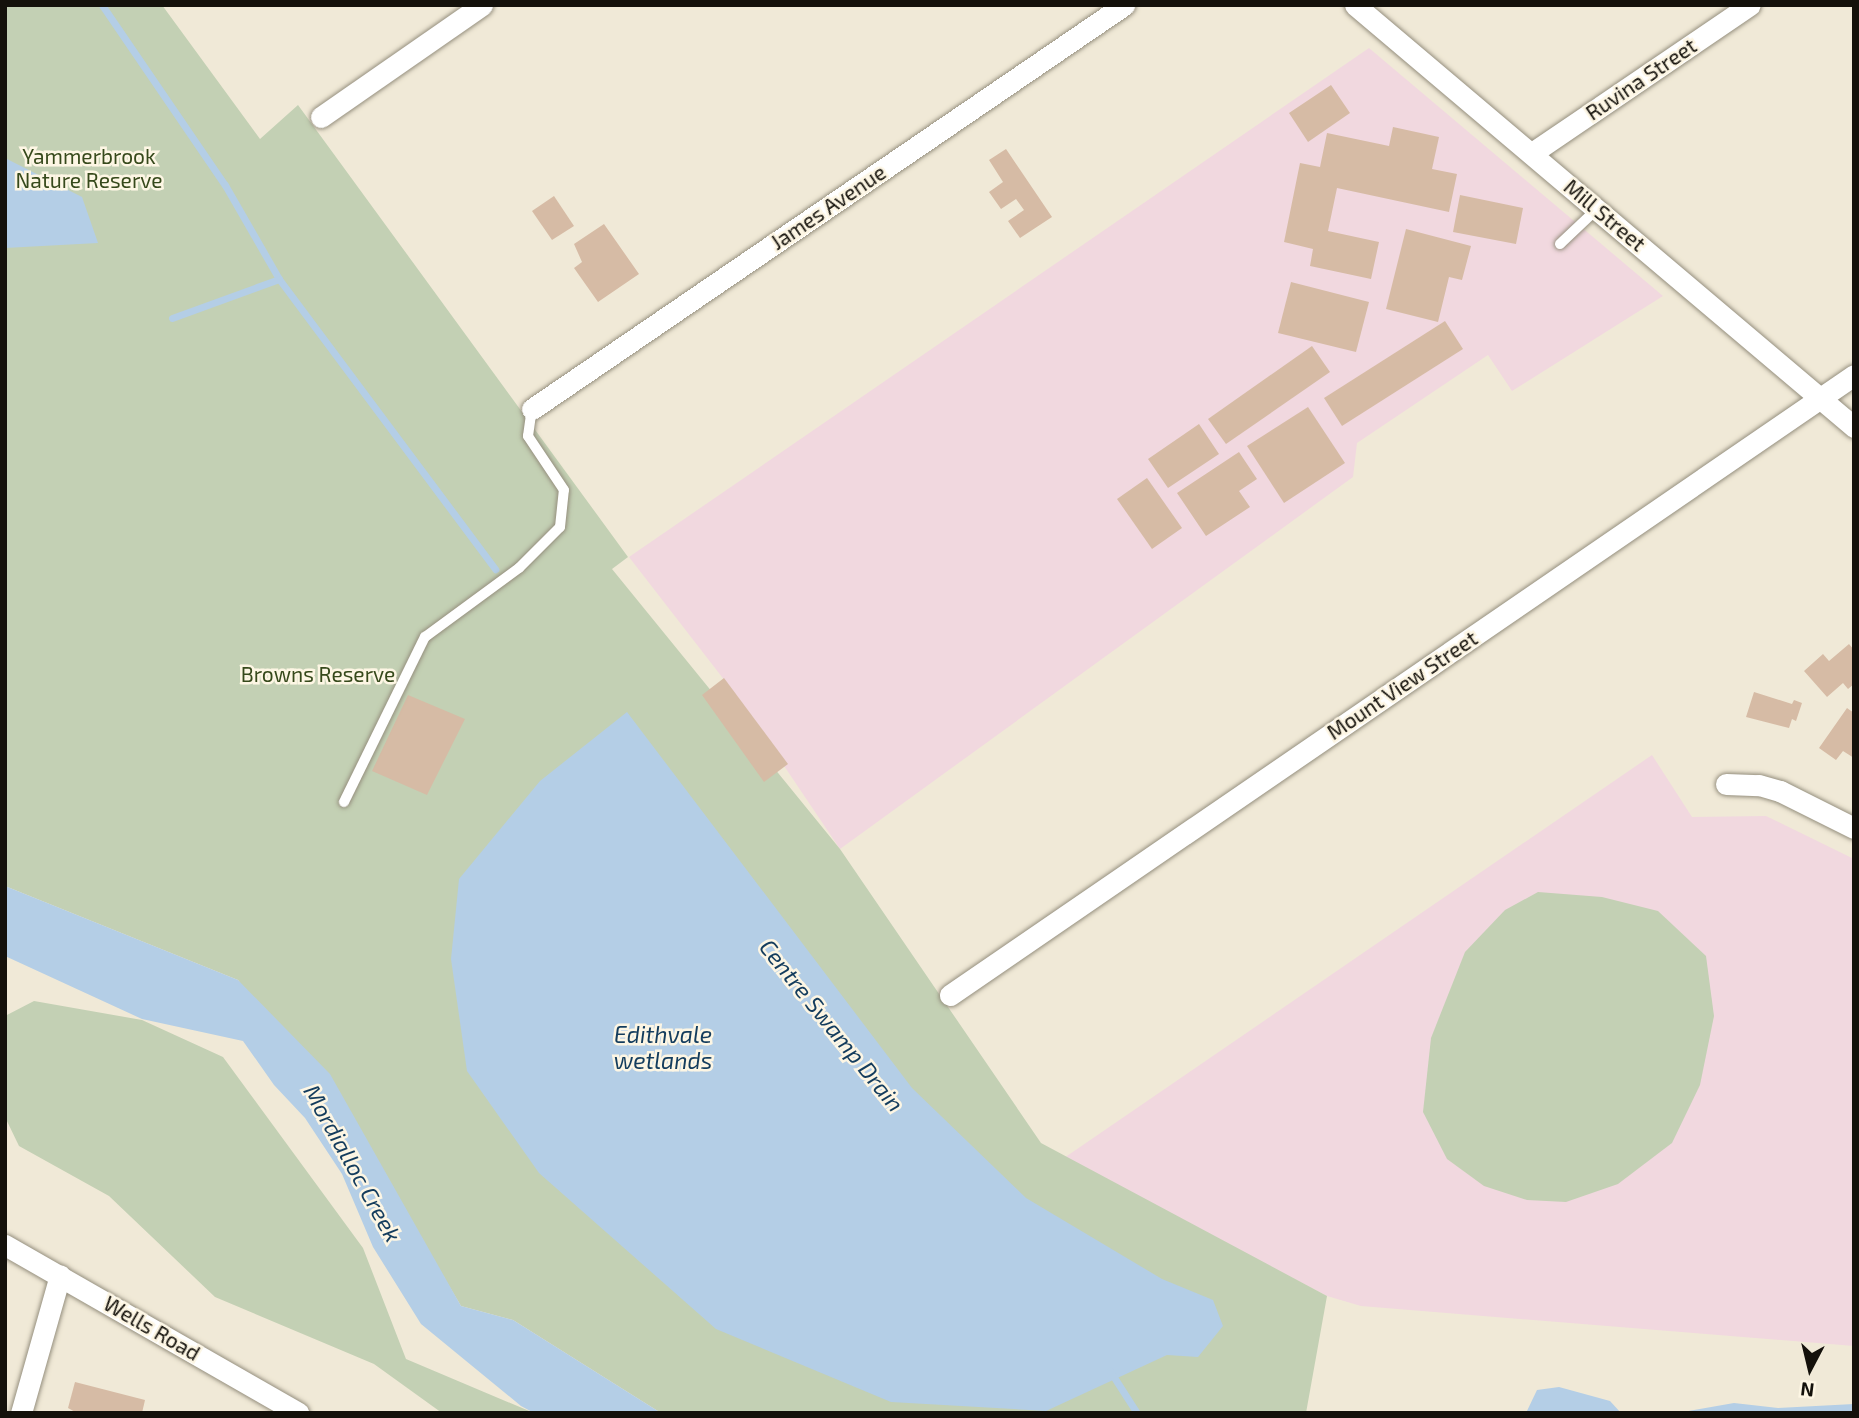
<!DOCTYPE html>
<style>
body{margin:0}
#map{position:relative;width:1859px;height:1418px;overflow:hidden;background:#f0e9d7;font-family:"Exo 2",sans-serif}
div>[style]{position:absolute}
.education>*{inset:0;background:#f1d8df}
.green>*{inset:0;background:#c3d0b4}
.water>*{inset:0;background:#b4cee6}
.stream>*{height:7px;margin:-3.5px;padding:0 3.5px;transform-origin:3.5px;border-radius:3.5px;background:#b4cee6}
.building>*{inset:0;background:#d6bba5}
.roads{filter:drop-shadow(0 0 2px #958f7e) drop-shadow(0 0 2px #958f7e)}
.service>*{height:10px;margin:-5px;padding:0 5px;transform-origin:5px;border-radius:5px;background:#fff}
.minor>*{height:21px;margin:-10.5px;padding:0 10.5px;transform-origin:10.5px;border-radius:10.5px;background:#fff}
span{translate:-50% -50%;white-space:nowrap;text-align:center;line-height:1.15;-webkit-text-stroke:5px #fdf6e4;paint-order:stroke}
.street-label{font-size:21px;color:#14110b}
.park-label{font-size:21px;color:#36491b}
.water-label{font-size:23px;color:#133c5d;font-style:italic}
.frame{position:absolute;inset:0;border:7px solid #14110b;pointer-events:none}
.north{position:absolute;left:1775px;top:1334px;width:70px;height:70px;-webkit-text-stroke:5px #fdf6e4;paint-order:stroke;rotate:187deg;font-size:19px;font-weight:700;line-height:28px;text-align:center;color:#14110b}
.north::after{content:'';display:block;margin:auto;width:24px;height:32px;background:#14110b;clip-path:polygon(50% 0,100% 100%,50% 72%,0 100%)}
</style>
<div id="map">
<div class="education">
<div style="clip-path:polygon(1369px 48px,1663px 296px,1512px 391px,1488px 355px,1357px 443px,1353px 477px,840px 849px,739px 699px,629px 557px)"></div>
<div style="clip-path:polygon(1652px 755px,1692px 817px,1766px 816px,1854px 859px,1854px 1346px,1361px 1306px,1327px 1296px,1064px 1158px)"></div>
</div>
<div class="green">
<div style="clip-path:polygon(5px 5px,162px 5px,260px 139px,298px 105px,628px 557px,612px 569px,840px 849px,1041px 1143px,1327px 1296px,1306px 1413px,661px 1413px,513px 1320px,461px 1306px,391px 1188px,238px 980px,5px 886px)"></div>
<div style="clip-path:polygon(1538px 892px,1602px 897px,1658px 911px,1706px 956px,1714px 1016px,1700px 1085px,1672px 1143px,1618px 1184px,1566px 1202px,1527px 1200px,1484px 1186px,1447px 1159px,1423px 1112px,1431px 1038px,1465px 952px,1505px 910px)"></div>
<div style="clip-path:polygon(34px 1001px,142px 1020px,223px 1057px,363px 1248px,406px 1359px,534px 1413px,442px 1413px,374px 1364px,215px 1297px,109px 1196px,19px 1146px,5px 1117px,5px 1016px)"></div>
</div>
<div class="water">
<div style="clip-path:polygon(5px 158px,82px 197px,98px 243px,5px 248px)"></div>
<div style="clip-path:polygon(627px 712px,912px 1088px,1026px 1198px,1162px 1279px,1213px 1300px,1223px 1326px,1198px 1357px,1167px 1355px,1046px 1411px,891px 1402px,716px 1329px,539px 1173px,467px 1071px,451px 959px,459px 879px,540px 781px)"></div>
<div style="clip-path:polygon(5px 886px,238px 980px,330px 1074px,461px 1306px,513px 1320px,661px 1413px,534px 1413px,521px 1406px,421px 1324px,373px 1247px,342px 1174px,305px 1118px,274px 1085px,243px 1041px,142px 1019px,5px 956px)"></div>
<div style="clip-path:polygon(1559px 1387px,1610px 1401px,1621px 1413px,1526px 1413px,1537px 1390px)"></div>
<div style="clip-path:polygon(1734px 1403px,1778px 1408px,1854px 1404px,1854px 1413px,1677px 1413px)"></div>
</div>
<div class="stream">
<div style="left:102px;top:5px;width:218px;rotate:55.7deg"></div>
<div style="left:225px;top:185px;width:108px;rotate:60.1deg"></div>
<div style="left:279px;top:279px;width:362px;rotate:53.3deg"></div>
<div style="left:172px;top:318px;width:114px;rotate:-20deg"></div>
<div style="left:1110px;top:1371px;width:50px;rotate:57.3deg"></div>
</div>
<div class="building">
<div style="clip-path:polygon(1331px 85px,1350px 113px,1308px 142px,1289px 113px)"></div>
<div style="clip-path:polygon(1393px 127px,1439px 137px,1432px 169px,1457px 174px,1449px 212px,1337px 188px,1328px 231px,1379px 242px,1371px 279px,1310px 266px,1313px 249px,1284px 242px,1300px 163px,1320px 167px,1327px 133px,1389px 146px)"></div>
<div style="clip-path:polygon(1006px 149px,1052px 217px,1020px 238px,1008px 221px,1024px 210px,1016px 199px,1001px 209px,989px 192px,1003px 182px,989px 160px)"></div>
<div style="clip-path:polygon(1460px 195px,1523px 208px,1516px 244px,1453px 232px)"></div>
<div style="clip-path:polygon(554px 196px,574px 226px,552px 240px,532px 211px)"></div>
<div style="clip-path:polygon(604px 224px,639px 274px,598px 302px,574px 268px,582px 262px,574px 244px)"></div>
<div style="clip-path:polygon(1406px 229px,1471px 246px,1462px 280px,1449px 277px,1438px 322px,1386px 309px)"></div>
<div style="clip-path:polygon(1291px 282px,1369px 302px,1356px 352px,1278px 333px)"></div>
<div style="clip-path:polygon(1445px 321px,1463px 349px,1342px 426px,1324px 398px)"></div>
<div style="clip-path:polygon(1312px 346px,1330px 372px,1226px 444px,1208px 419px)"></div>
<div style="clip-path:polygon(1308px 407px,1345px 463px,1284px 503px,1247px 446px)"></div>
<div style="clip-path:polygon(1199px 424px,1219px 454px,1168px 488px,1148px 459px)"></div>
<div style="clip-path:polygon(1239px 452px,1257px 479px,1239px 491px,1250px 507px,1206px 536px,1177px 493px)"></div>
<div style="clip-path:polygon(1147px 478px,1182px 528px,1152px 549px,1117px 499px)"></div>
<div style="clip-path:polygon(1849px 644px,1854px 650px,1854px 684px,1848px 689px,1843px 683px,1827px 697px,1804px 671px,1823px 654px,1829px 661px)"></div>
<div style="clip-path:polygon(724px 678px,788px 764px,764px 782px,702px 695px)"></div>
<div style="clip-path:polygon(1754px 692px,1792px 704px,1794px 700px,1802px 703px,1796px 721px,1792px 719px,1789px 728px,1746px 717px)"></div>
<div style="clip-path:polygon(408px 695px,465px 719px,427px 795px,372px 771px)"></div>
<div style="clip-path:polygon(1847px 708px,1854px 713px,1854px 758px,1843px 751px,1836px 760px,1819px 748px)"></div>
<div style="clip-path:polygon(75px 1382px,145px 1400px,142px 1413px,77px 1413px,68px 1408px)"></div>
</div>
<div class="roads">
<div class="service">
<div style="left:1560px;top:244px;width:51px;rotate:-43.4deg"></div>
<div style="left:344px;top:802px;width:184px;rotate:-63.9deg"></div>
<div style="left:425px;top:637px;width:117px;rotate:-36.3deg"></div>
<div style="left:519px;top:568px;width:58px;rotate:-45deg"></div>
<div style="left:560px;top:527px;width:37px;rotate:-84deg"></div>
<div style="left:564px;top:490px;width:65px;rotate:-123.7deg"></div>
<div style="left:528px;top:436px;width:27px;rotate:-82deg"></div>
</div>
<div class="minor">
<div style="left:1355px;top:5px;width:654px;rotate:40.22deg"></div>
<div style="left:321px;top:117px;width:196px;rotate:-34.8deg"></div>
<div style="left:1532px;top:153px;width:263px;rotate:-34.2deg"></div>
<div style="left:532px;top:409px;width:717px;rotate:-34.31deg"></div>
<div style="left:1726px;top:784px;width:33px;rotate:2deg"></div>
<div style="left:1759px;top:785px;width:22px;rotate:16deg"></div>
<div style="left:1780px;top:791px;width:83px;rotate:26.6deg"></div>
<div style="left:950px;top:995px;width:1096px;rotate:-34.44deg"></div>
<div style="left:5px;top:1245px;width:338px;rotate:29.8deg"></div>
<div style="left:21px;top:1413px;width:143px;rotate:-74.2deg"></div>
</div>
</div>
<div class="street-label">
<span style="left:1641px;top:79px;rotate:-34deg">Ruvina Street</span>
<span style="left:828px;top:207px;rotate:-34deg">James Avenue</span>
<span style="left:1605px;top:215px;rotate:40deg">Mill Street</span>
<span style="left:1402px;top:685px;rotate:-34deg">Mount View Street</span>
<span style="left:152px;top:1328px;rotate:30deg">Wells Road</span>
</div>
<div class="park-label">
<span style="left:89px;top:168px">Yammerbrook<br>Nature Reserve</span>
<span style="left:318px;top:674px">Browns Reserve</span>
</div>
<div class="water-label">
<span style="left:832px;top:1025px;rotate:51deg">Centre Swamp Drain</span>
<span style="left:663px;top:1047px">Edithvale<br>wetlands</span>
<span style="left:353px;top:1163px;rotate:61deg">Mordialloc Creek</span>
</div>
<div class="frame"></div>
<div class="north">N</div>
</div>
